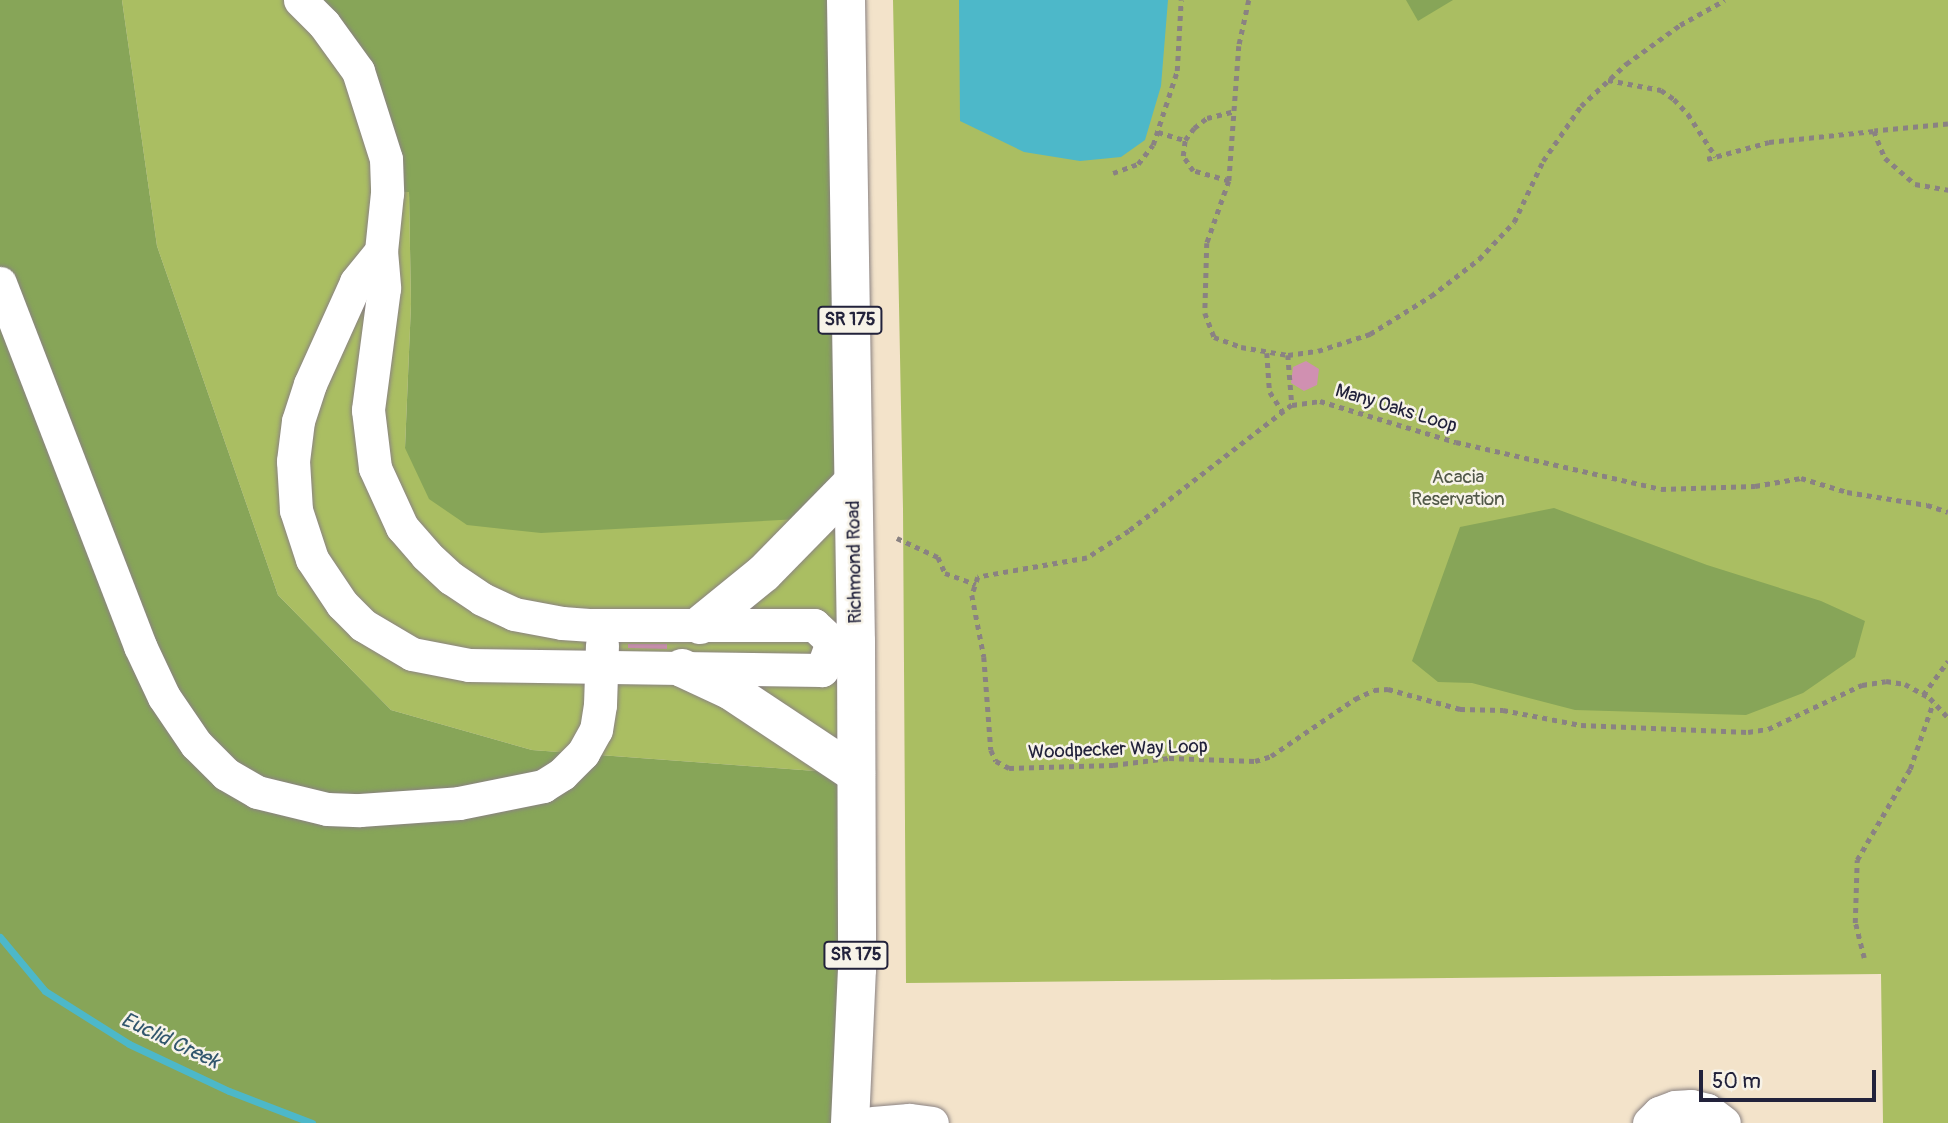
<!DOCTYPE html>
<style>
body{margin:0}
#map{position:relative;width:1948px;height:1123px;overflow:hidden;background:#f3e3ca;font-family:Pangolin,sans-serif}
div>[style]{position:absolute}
.green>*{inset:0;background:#aabe62}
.forest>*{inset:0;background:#87a558}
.water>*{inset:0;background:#4db8c9}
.stream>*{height:7px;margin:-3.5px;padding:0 3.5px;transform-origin:3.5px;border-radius:3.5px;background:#4db8c9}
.building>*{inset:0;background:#d090b1}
.path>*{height:4.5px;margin-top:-2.25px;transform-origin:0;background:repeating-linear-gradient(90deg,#8a8282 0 5px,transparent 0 10px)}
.roads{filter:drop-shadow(0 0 2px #8a8282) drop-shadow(0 0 2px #8a8282)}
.minor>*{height:33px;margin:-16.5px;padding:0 16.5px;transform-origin:16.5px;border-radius:16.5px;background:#fff}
.major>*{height:38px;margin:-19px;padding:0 19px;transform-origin:19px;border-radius:19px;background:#fff}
span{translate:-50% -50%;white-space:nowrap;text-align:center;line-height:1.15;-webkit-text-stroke:5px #f7f3e8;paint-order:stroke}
.shield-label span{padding:2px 5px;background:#f7f3e8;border:2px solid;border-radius:5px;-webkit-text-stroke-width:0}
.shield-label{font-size:18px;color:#22223b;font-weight:700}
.street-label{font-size:19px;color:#22223b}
.park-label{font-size:19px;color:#525949}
.water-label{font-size:21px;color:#31566d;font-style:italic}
.scale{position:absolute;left:1699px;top:1070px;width:177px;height:32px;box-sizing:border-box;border:4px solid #22223b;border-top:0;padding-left:9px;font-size:21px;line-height:24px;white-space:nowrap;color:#22223b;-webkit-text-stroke:5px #f7f3e8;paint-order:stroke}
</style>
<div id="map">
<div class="green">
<div style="clip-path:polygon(122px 0,300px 0,409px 192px,411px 304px,405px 448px,817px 517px,854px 516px,856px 774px,532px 750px,391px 710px,278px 595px,157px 246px)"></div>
<div style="clip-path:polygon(893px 0,1948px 0,1948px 1123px,1883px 1123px,1881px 974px,906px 983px,903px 509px)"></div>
</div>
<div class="forest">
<div style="clip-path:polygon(0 0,122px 0,157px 246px,278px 595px,391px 710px,532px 750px,856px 774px,850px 1123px,0 1123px)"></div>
<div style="clip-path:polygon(300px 0,846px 0,854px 516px,541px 533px,467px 525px,429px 499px,405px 448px,411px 304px,409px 192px,387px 193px,376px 120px)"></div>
<div style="clip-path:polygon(1406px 0,1453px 0,1418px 21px)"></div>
<div style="clip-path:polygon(1554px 508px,1707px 565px,1821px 601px,1865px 621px,1855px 657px,1803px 693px,1746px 715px,1575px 710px,1472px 683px,1438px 682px,1412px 661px,1460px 527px)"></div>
</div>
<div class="water">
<div style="clip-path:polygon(959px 0,1168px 0,1161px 86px,1145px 140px,1121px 157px,1080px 161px,1024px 152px,960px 121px)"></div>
</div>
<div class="stream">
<div style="left:0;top:937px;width:70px;rotate:50.2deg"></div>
<div style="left:45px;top:991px;width:99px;rotate:32.2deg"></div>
<div style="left:129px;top:1044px;width:110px;rotate:25.2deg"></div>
<div style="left:229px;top:1091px;width:89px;rotate:21.1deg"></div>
</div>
<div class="building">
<div style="clip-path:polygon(1306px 361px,1319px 369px,1317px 385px,1304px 391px,1291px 383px,1293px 367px)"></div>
<div style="clip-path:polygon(628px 644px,667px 644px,667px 649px,628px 648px)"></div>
</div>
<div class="path">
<div style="left:1249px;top:0;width:47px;rotate:102.3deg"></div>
<div style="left:1239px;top:46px;width:135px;rotate:94.2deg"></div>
<div style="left:1229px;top:181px;width:66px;rotate:109.5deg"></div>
<div style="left:1207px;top:243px;width:70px;rotate:91.6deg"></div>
<div style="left:1205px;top:313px;width:26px;rotate:69deg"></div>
<div style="left:1214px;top:337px;width:29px;rotate:20deg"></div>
<div style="left:1241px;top:347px;width:48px;rotate:9.7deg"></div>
<div style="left:1288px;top:355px;width:30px;rotate:-8deg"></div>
<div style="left:1318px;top:351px;width:55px;rotate:-18.1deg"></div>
<div style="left:1370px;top:334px;width:72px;rotate:-31.9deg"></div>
<div style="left:1431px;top:296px;width:61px;rotate:-37.6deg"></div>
<div style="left:1479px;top:259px;width:51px;rotate:-46.6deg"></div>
<div style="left:1514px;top:222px;width:68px;rotate:-64.6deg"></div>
<div style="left:1543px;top:161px;width:67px;rotate:-55.4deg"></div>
<div style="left:1581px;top:106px;width:62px;rotate:-43deg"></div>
<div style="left:1626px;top:64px;width:67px;rotate:-35.8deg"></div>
<div style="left:1680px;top:25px;width:51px;rotate:-29.1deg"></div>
<div style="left:1608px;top:80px;width:54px;rotate:10.7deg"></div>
<div style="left:1661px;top:90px;width:16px;rotate:35deg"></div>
<div style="left:1674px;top:99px;width:21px;rotate:47deg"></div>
<div style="left:1688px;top:114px;width:51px;rotate:56.9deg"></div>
<div style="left:1948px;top:124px;width:74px;rotate:174.6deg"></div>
<div style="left:1874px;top:131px;width:29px;rotate:68deg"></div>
<div style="left:1885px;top:158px;width:40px;rotate:41deg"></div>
<div style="left:1915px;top:184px;width:34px;rotate:10deg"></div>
<div style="left:1158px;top:132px;width:28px;rotate:17deg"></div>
<div style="left:1707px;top:159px;width:64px;rotate:-15.3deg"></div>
<div style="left:1769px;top:142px;width:106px;rotate:-6deg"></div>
<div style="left:1113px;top:173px;width:27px;rotate:-20deg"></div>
<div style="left:1138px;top:164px;width:24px;rotate:-52deg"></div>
<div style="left:1153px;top:145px;width:78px;rotate:-72deg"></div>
<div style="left:1177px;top:71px;width:71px;rotate:-86.8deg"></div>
<div style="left:1229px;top:181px;width:37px;rotate:-164deg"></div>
<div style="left:1193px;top:171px;width:18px;rotate:-124deg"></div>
<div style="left:1183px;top:156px;width:16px;rotate:-83deg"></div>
<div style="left:1185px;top:140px;width:15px;rotate:-53deg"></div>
<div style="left:1194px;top:128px;width:16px;rotate:-38deg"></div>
<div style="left:1207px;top:118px;width:29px;rotate:-14deg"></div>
<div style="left:1267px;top:353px;width:39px;rotate:86deg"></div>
<div style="left:1270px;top:392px;width:24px;rotate:57deg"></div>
<div style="left:1288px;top:355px;width:50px;rotate:85.4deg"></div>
<div style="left:1292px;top:405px;width:206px;rotate:142.3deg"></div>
<div style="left:1129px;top:531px;width:50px;rotate:147.3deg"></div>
<div style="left:1087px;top:558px;width:111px;rotate:170.1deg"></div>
<div style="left:978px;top:577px;width:19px;rotate:108deg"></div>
<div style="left:972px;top:595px;width:63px;rotate:79deg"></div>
<div style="left:984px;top:657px;width:93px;rotate:85.7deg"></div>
<div style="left:991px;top:750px;width:12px;rotate:66deg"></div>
<div style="left:996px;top:761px;width:15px;rotate:28deg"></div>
<div style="left:1009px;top:768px;width:104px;rotate:-1.7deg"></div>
<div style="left:1113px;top:765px;width:56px;rotate:-7.1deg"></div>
<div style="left:1169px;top:758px;width:86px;rotate:2deg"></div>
<div style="left:1255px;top:761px;width:17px;rotate:-17deg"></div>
<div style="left:1271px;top:756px;width:102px;rotate:-34.2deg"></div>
<div style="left:1355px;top:699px;width:21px;rotate:-25deg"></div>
<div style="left:1374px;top:690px;width:14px;rotate:-4deg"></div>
<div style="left:1388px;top:689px;width:75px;rotate:15.5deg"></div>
<div style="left:1460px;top:709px;width:43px;rotate:1.3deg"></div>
<div style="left:1503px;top:710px;width:79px;rotate:10.9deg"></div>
<div style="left:1581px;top:725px;width:167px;rotate:2.4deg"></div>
<div style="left:1748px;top:732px;width:20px;rotate:-9deg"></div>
<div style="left:1768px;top:729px;width:104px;rotate:-25.1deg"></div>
<div style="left:1862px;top:685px;width:24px;rotate:-9deg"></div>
<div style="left:1886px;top:681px;width:19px;rotate:9deg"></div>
<div style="left:1905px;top:684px;width:29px;rotate:29deg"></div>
<div style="left:1930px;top:698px;width:26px;rotate:47deg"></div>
<div style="left:1292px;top:405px;width:28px;rotate:-8deg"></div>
<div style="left:1320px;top:401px;width:142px;rotate:16.8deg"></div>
<div style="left:1456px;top:442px;width:210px;rotate:12.9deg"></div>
<div style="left:1661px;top:489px;width:94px;rotate:-1.8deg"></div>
<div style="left:1755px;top:486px;width:47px;rotate:-9.9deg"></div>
<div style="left:1801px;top:478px;width:48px;rotate:16.9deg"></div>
<div style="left:1847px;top:492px;width:81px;rotate:9.2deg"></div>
<div style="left:1927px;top:505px;width:22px;rotate:18deg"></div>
<div style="left:897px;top:538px;width:45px;rotate:24.9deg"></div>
<div style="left:938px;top:557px;width:17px;rotate:66deg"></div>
<div style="left:945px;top:573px;width:33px;rotate:20deg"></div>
<div style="left:1923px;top:695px;width:42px;rotate:-53.7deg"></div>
<div style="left:1864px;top:958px;width:36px;rotate:-104deg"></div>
<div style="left:1855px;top:923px;width:63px;rotate:-88.2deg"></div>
<div style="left:1857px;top:860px;width:105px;rotate:-59.8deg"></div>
<div style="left:1910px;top:769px;width:70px;rotate:-70.8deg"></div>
</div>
<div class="roads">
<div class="minor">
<div style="left:300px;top:0;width:34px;rotate:45deg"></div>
<div style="left:324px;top:24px;width:58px;rotate:54.1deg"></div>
<div style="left:358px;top:71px;width:92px;rotate:72.3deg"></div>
<div style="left:386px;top:159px;width:34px;rotate:88deg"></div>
<div style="left:387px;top:193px;width:58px;rotate:95.9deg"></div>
<div style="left:381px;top:251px;width:37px;rotate:85deg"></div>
<div style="left:384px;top:288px;width:123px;rotate:97.5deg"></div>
<div style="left:368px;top:410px;width:58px;rotate:83.1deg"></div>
<div style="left:375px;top:468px;width:65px;rotate:65.4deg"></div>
<div style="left:402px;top:527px;width:37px;rotate:49deg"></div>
<div style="left:426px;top:555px;width:34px;rotate:43deg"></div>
<div style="left:451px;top:578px;width:37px;rotate:34deg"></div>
<div style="left:482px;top:599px;width:35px;rotate:25deg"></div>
<div style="left:514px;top:614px;width:49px;rotate:10.6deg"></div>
<div style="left:562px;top:623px;width:30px;rotate:4deg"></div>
<div style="left:592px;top:625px;width:222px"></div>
<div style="left:814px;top:625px;width:25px;rotate:43deg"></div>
<div style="left:832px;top:642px;width:30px;rotate:110deg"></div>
<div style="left:822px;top:670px;width:353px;rotate:-179.2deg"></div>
<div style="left:469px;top:665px;width:58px;rotate:-169.1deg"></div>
<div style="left:412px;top:654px;width:57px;rotate:-149.4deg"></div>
<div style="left:363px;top:625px;width:30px;rotate:-135deg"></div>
<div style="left:342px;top:604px;width:54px;rotate:-123.7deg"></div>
<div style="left:312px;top:559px;width:52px;rotate:-108.1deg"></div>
<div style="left:296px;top:510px;width:49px;rotate:-93.5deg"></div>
<div style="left:293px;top:461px;width:40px;rotate:-82.9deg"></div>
<div style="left:298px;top:421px;width:39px;rotate:-72deg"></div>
<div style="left:310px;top:384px;width:112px;rotate:-65.7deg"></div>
<div style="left:356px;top:282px;width:40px;rotate:-51deg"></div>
<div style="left:0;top:283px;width:389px;rotate:68.9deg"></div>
<div style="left:140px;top:646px;width:56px;rotate:64.8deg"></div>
<div style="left:164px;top:697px;width:57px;rotate:55.8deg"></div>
<div style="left:196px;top:744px;width:42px;rotate:45deg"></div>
<div style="left:226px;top:774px;width:36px;rotate:30deg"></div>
<div style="left:257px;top:792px;width:72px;rotate:13.7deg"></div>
<div style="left:327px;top:809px;width:33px;rotate:2deg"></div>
<div style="left:360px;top:810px;width:99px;rotate:-4deg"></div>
<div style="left:459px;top:803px;width:86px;rotate:-11.4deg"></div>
<div style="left:543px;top:786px;width:22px;rotate:-32deg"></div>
<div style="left:562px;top:774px;width:30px;rotate:-45deg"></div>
<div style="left:583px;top:753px;width:26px;rotate:-61deg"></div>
<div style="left:596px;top:730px;width:25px;rotate:-81deg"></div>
<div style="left:600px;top:705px;width:60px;rotate:-88.1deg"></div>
<div style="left:873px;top:1123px;width:36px;rotate:-5deg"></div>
<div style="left:909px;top:1120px;width:23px;rotate:7deg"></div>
<div style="left:1649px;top:1123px;width:14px;rotate:-45deg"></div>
<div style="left:1659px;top:1113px;width:17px;rotate:-21deg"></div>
<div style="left:1675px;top:1107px;width:16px;rotate:-4deg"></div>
<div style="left:1691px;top:1106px;width:16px;rotate:14deg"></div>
<div style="left:1707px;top:1110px;width:21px;rotate:37deg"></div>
</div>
<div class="major">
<div style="left:846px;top:0;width:641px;rotate:89.11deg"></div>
<div style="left:856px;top:641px;width:328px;rotate:89.8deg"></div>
<div style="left:857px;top:969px;width:154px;rotate:92.6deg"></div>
<div style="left:700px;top:625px;width:82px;rotate:-39.1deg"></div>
<div style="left:764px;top:573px;width:127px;rotate:-45.6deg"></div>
<div style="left:682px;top:668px;width:54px;rotate:25.1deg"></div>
<div style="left:731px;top:691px;width:150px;rotate:33.6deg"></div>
</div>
</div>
<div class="shield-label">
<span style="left:850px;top:320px">SR 175</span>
<span style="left:856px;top:955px">SR 175</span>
</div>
<div class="street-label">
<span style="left:1396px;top:409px;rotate:17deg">Many Oaks Loop</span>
<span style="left:855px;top:562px;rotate:-91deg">Richmond Road</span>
<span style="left:1118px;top:750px;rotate:-2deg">Woodpecker Way Loop</span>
</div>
<div class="park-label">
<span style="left:1458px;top:489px">Acacia<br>Reservation</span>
</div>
<div class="water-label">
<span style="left:170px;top:1041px;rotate:25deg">Euclid Creek</span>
</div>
<div class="scale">50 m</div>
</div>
